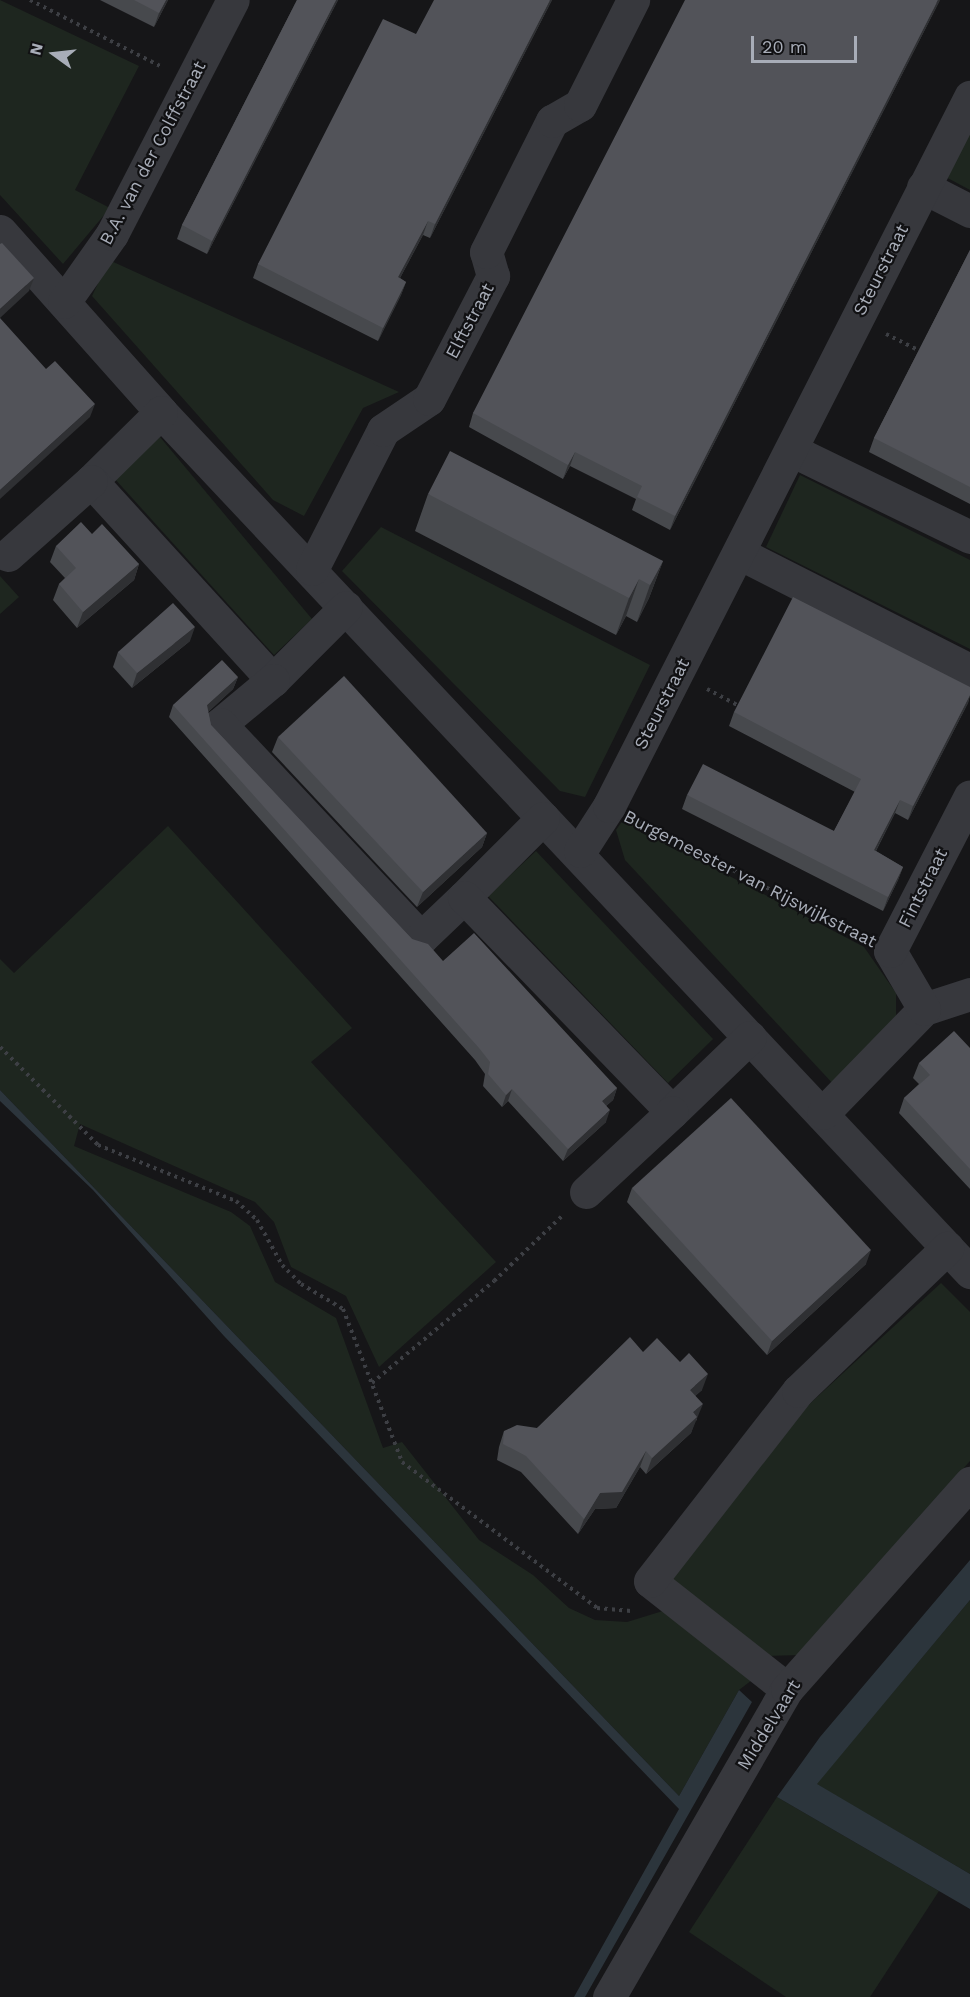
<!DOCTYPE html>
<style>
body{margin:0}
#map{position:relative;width:970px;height:1997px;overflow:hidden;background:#161618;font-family:"Work Sans",sans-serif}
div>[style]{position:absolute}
.green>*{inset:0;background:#1e261f}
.water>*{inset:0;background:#2c353c}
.path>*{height:4px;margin-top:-2px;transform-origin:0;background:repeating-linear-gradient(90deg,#3d3f44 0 3px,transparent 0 7.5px)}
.minor>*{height:33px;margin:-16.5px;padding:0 16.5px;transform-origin:16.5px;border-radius:16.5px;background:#37383d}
.wall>*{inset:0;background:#47494d}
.shaded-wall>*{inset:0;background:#2f3033}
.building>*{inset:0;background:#525359}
span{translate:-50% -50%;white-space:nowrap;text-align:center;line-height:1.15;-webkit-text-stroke:4.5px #111113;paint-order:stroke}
.street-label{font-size:18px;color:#a8adb8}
.north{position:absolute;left:24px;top:24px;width:60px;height:60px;-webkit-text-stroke:4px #111113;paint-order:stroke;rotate:285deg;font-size:16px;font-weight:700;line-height:24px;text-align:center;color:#a8adb8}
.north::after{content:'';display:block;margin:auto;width:21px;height:27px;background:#a8adb8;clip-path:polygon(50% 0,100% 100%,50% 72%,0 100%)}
.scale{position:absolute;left:751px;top:36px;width:106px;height:27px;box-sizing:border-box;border:3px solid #a8adb8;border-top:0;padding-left:8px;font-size:18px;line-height:21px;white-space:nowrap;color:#a8adb8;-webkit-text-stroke:4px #111113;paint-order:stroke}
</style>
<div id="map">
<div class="green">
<div style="clip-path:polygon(0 0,139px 66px,75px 190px,110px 208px,63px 264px,0 195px)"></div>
<div style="clip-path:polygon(970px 120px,970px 190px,942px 175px)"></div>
<div style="clip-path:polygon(109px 260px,399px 392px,363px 408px,304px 516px,273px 500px,92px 296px)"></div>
<div style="clip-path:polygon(160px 437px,312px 619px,274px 655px,114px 478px)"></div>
<div style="clip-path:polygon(800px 475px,970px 560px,970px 649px,766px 547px)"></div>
<div style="clip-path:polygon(381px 527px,650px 665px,585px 797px,560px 791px,342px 571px)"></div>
<div style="clip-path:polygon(0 576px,19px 597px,0 614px)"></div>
<div style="clip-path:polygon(623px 820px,864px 947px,896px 993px,896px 1016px,835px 1086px,625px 860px,616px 830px)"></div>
<div style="clip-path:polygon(168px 826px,352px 1028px,311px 1062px,496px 1262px,379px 1367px,346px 1296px,291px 1267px,274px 1222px,255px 1202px,80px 1124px,74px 1146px,231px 1212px,250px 1226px,275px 1282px,336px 1318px,383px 1448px,402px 1442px,479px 1540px,533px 1575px,569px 1608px,595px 1620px,627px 1622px,666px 1610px,752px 1680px,739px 1690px,679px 1796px,0 1090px,0 959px,14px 973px)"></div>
<div style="clip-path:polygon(536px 851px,713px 1039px,668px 1083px,488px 896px)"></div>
<div style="clip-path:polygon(941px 1283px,970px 1312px,970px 1461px,801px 1655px,765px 1656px,670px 1578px,804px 1409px)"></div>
<div style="clip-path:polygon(970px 1600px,970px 1874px,816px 1784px)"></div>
<div style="clip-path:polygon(777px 1797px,939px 1891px,870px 1997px,786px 1997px,689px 1932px)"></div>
</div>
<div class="water">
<div style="clip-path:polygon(0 1090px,679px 1796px,739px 1690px,752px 1702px,585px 1997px,574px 1997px,679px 1809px,224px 1336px,93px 1190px,0 1101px)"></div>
<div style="clip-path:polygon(970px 1560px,970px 1600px,817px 1784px,970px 1874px,970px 1909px,777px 1797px,820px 1737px)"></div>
</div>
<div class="path">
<div style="left:30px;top:0;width:146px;rotate:26.9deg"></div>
<div style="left:886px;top:334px;width:40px;rotate:26.6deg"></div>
<div style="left:707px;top:689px;width:38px;rotate:28deg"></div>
<div style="left:640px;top:822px;width:248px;rotate:27.4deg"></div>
<div style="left:0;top:1047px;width:139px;rotate:45deg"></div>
<div style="left:98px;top:1145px;width:149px;rotate:22.1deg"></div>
<div style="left:236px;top:1201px;width:28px;rotate:42deg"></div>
<div style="left:257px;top:1220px;width:51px;rotate:60.9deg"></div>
<div style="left:282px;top:1265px;width:27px;rotate:45deg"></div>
<div style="left:301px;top:1284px;width:49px;rotate:30.8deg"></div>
<div style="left:343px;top:1309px;width:164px;rotate:68.9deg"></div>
<div style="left:402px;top:1462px;width:244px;rotate:36.8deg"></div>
<div style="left:597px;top:1608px;width:34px;rotate:5deg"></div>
<div style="left:372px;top:1383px;width:159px;rotate:-39.9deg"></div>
<div style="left:494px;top:1281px;width:95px;rotate:-43.7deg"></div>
</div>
<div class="minor">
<div style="left:923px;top:187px;width:53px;rotate:27.1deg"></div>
<div style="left:0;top:231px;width:242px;rotate:48.3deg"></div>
<div style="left:161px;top:412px;width:1181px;rotate:46.75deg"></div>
<div style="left:64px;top:302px;width:83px;rotate:-54.8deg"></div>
<div style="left:112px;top:234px;width:263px;rotate:-62.7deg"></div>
<div style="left:161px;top:412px;width:98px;rotate:135.4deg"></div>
<div style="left:91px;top:481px;width:270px;rotate:47.6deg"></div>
<div style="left:273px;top:680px;width:103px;rotate:-45deg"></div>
<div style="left:791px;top:450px;width:199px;rotate:25.9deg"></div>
<div style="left:739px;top:553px;width:259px;rotate:26.9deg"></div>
<div style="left:8px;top:555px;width:111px;rotate:-41.7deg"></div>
<div style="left:312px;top:569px;width:156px;rotate:-62.9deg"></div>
<div style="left:383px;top:430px;width:55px;rotate:-34deg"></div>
<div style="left:429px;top:399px;width:139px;rotate:-62.5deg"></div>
<div style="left:493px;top:276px;width:25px;rotate:-106deg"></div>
<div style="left:486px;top:252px;width:147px;rotate:-63.3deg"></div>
<div style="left:552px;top:121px;width:32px;rotate:-30deg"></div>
<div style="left:580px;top:105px;width:118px;rotate:-63.2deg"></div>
<div style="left:273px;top:680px;width:69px;rotate:140.3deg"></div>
<div style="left:220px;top:724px;width:294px;rotate:46.8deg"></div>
<div style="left:421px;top:938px;width:59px;rotate:-43.6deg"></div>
<div style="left:543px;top:818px;width:112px;rotate:135deg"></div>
<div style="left:464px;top:897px;width:299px;rotate:45.9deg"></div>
<div style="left:672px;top:1112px;width:108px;rotate:-43.9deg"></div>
<div style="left:580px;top:851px;width:54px;rotate:-57.2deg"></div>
<div style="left:609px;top:806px;width:796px;rotate:-63.02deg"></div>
<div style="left:924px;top:1009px;width:48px;rotate:-18.1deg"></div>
<div style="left:823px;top:1113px;width:145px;rotate:-45.8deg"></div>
<div style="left:924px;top:1009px;width:67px;rotate:-120.4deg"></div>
<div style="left:890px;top:951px;width:174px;rotate:-62.7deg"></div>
<div style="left:586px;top:1192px;width:117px;rotate:-42.9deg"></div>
<div style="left:787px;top:1689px;width:174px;rotate:-141.8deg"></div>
<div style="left:650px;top:1581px;width:241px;rotate:-52.1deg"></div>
<div style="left:798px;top:1391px;width:207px;rotate:-43.8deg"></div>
<div style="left:609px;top:1997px;width:356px;rotate:-60deg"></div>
<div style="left:787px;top:1689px;width:276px;rotate:-48.4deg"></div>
</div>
<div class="wall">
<div style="clip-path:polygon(100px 0,168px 0,154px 27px)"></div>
<div style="clip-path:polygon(297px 0,338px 0,207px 254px,177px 239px,182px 225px)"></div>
<div style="clip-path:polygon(552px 0,430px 238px,423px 235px,400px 278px,406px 282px,401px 295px,378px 341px,253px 278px,258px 264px,416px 34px)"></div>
<div style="clip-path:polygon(940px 0,670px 530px,632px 510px,636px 499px,570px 466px,563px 479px,469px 427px,473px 413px)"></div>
<div style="clip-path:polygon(970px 250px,970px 504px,869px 452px,874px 438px)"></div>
<div style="clip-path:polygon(428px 494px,663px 561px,649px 598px,637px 622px,626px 616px,616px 635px,415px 531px)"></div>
<div style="clip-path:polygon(92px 534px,139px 564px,134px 580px,77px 628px,53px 600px,59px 584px,65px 578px,50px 562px,56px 546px)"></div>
<div style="clip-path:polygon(190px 641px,132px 688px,113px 667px,118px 652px)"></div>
<div style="clip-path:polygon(238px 677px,233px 689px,208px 712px,211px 725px,412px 939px,617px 1088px,613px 1100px,606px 1106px,606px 1122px,563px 1161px,508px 1101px,502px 1107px,483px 1086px,485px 1074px,475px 1060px,169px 717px,173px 705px)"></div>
<div style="clip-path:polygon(970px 695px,968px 703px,908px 820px,895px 813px,876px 851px,903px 867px,898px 880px,883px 911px,682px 809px,687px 795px,834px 831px,855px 792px,729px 726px,734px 712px)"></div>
<div style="clip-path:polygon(278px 737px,487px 833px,482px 847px,417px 907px,272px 752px)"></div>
<div style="clip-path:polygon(970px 1048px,970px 1189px,899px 1113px,904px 1098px,919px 1084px,913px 1078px,919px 1063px)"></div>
<div style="clip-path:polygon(632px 1188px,866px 1264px,767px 1355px,627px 1202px)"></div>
<div style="clip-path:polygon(643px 1352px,702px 1390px,695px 1396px,697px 1420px,695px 1421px,691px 1433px,646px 1474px,640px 1467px,616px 1508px,595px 1509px,578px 1534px,521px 1472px,497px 1460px,499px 1447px,504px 1431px,537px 1428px)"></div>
</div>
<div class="shaded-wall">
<div style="clip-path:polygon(166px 0,168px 0,154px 27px,159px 13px)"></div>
<div style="clip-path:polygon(336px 0,338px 0,207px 254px,212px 241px)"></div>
<div style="clip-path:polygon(550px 0,552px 0,430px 238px,435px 224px)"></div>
<div style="clip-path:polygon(938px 0,940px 0,670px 530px,675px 516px)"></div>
<div style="clip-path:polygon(428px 221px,423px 235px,393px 291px,398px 277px)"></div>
<div style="clip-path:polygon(34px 278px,29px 291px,0 318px,0 309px)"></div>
<div style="clip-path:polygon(406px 282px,401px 295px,378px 341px,383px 328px)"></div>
<div style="clip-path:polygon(95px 404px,90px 417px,0 499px,0 490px)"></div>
<div style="clip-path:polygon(575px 452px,570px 466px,563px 479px,568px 465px)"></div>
<div style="clip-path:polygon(663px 561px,649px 598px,637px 622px,650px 585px)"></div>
<div style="clip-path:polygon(139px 564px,134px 580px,77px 628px,83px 612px)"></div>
<div style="clip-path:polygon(639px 579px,626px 616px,616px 635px,629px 598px)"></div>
<div style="clip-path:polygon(195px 627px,190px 641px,132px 688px,137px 673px)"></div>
<div style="clip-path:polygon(238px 677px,233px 689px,203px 717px,207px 705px)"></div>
<div style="clip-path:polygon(970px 695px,968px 703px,908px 820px,913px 806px)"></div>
<div style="clip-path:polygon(900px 800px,895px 813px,869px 864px,874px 850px)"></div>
<div style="clip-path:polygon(487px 833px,482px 847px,417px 907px,423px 892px)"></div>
<div style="clip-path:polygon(903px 867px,898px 880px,883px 911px,888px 897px)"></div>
<div style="clip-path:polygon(617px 1088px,613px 1100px,598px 1113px,602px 1101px)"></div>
<div style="clip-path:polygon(512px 1089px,508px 1101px,502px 1107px,506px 1095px)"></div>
<div style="clip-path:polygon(610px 1110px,606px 1122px,563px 1161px,568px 1149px)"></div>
<div style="clip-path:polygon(871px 1250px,866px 1264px,767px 1355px,772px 1341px)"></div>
<div style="clip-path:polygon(708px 1374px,702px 1390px,684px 1406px,690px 1390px)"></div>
<div style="clip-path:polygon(703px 1404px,691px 1433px,646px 1474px,652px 1458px,693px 1412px)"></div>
<div style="clip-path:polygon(646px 1451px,640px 1467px,616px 1508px,595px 1509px,578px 1534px,584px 1519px,600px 1493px)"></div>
</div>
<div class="building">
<div style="clip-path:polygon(134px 0,166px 0,159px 13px)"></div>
<div style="clip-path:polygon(297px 0,336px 0,212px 241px,182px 225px)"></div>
<div style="clip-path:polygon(434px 0,550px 0,435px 224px,428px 221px,398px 277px,406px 282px,383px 328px,258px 264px,383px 19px,416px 34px)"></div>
<div style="clip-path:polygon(685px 0,938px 0,675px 516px,637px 497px,642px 486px,575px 452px,568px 465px,473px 413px)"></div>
<div style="clip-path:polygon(2px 243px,34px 278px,0 309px,0 244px)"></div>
<div style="clip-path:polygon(970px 250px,970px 487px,874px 438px)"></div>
<div style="clip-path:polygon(0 318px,46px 369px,55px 361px,95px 404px,0 490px)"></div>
<div style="clip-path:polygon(450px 451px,663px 561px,650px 585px,639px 579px,629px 598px,428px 494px)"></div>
<div style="clip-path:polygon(81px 522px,92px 534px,102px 524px,139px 564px,83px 612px,59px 584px,76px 568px,56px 546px)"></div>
<div style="clip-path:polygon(793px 597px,970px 687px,970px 695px,913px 806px,900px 800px,874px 850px,903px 867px,888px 897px,687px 795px,703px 764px,834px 831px,861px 779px,734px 712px)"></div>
<div style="clip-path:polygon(173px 603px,195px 627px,137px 673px,118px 652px)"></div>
<div style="clip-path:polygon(222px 660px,238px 677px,207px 705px,211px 725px,412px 939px,428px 944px,443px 961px,474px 933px,617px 1088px,602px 1101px,610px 1110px,568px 1149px,512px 1089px,506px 1095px,488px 1074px,490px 1062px,479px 1048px,173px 705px)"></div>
<div style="clip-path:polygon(344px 676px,487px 833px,423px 892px,278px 737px)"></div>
<div style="clip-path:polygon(954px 1031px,970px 1048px,970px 1169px,904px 1098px,930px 1075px,919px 1063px)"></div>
<div style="clip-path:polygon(731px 1098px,871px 1250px,772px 1341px,632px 1188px)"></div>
<div style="clip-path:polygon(630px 1337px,643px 1352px,657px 1338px,680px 1362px,689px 1353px,708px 1374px,690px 1390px,703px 1404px,693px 1412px,697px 1417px,652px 1458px,646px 1451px,622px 1492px,600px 1493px,584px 1519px,526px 1456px,503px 1444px,504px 1431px,517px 1425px,537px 1428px)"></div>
</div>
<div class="street-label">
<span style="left:153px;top:153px;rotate:-62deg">B.A. van der Colffstraat</span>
<span style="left:881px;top:270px;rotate:-63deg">Steurstraat</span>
<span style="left:470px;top:321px;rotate:-62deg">Elftstraat</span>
<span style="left:662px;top:704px;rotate:-63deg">Steurstraat</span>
<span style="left:750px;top:879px;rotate:27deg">Burgemeester van Rijswijkstraat</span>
<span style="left:923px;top:888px;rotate:-63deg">Fintstraat</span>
<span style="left:769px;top:1725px;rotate:-58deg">Middelvaart</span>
</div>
<div class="north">N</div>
<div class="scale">20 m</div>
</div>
